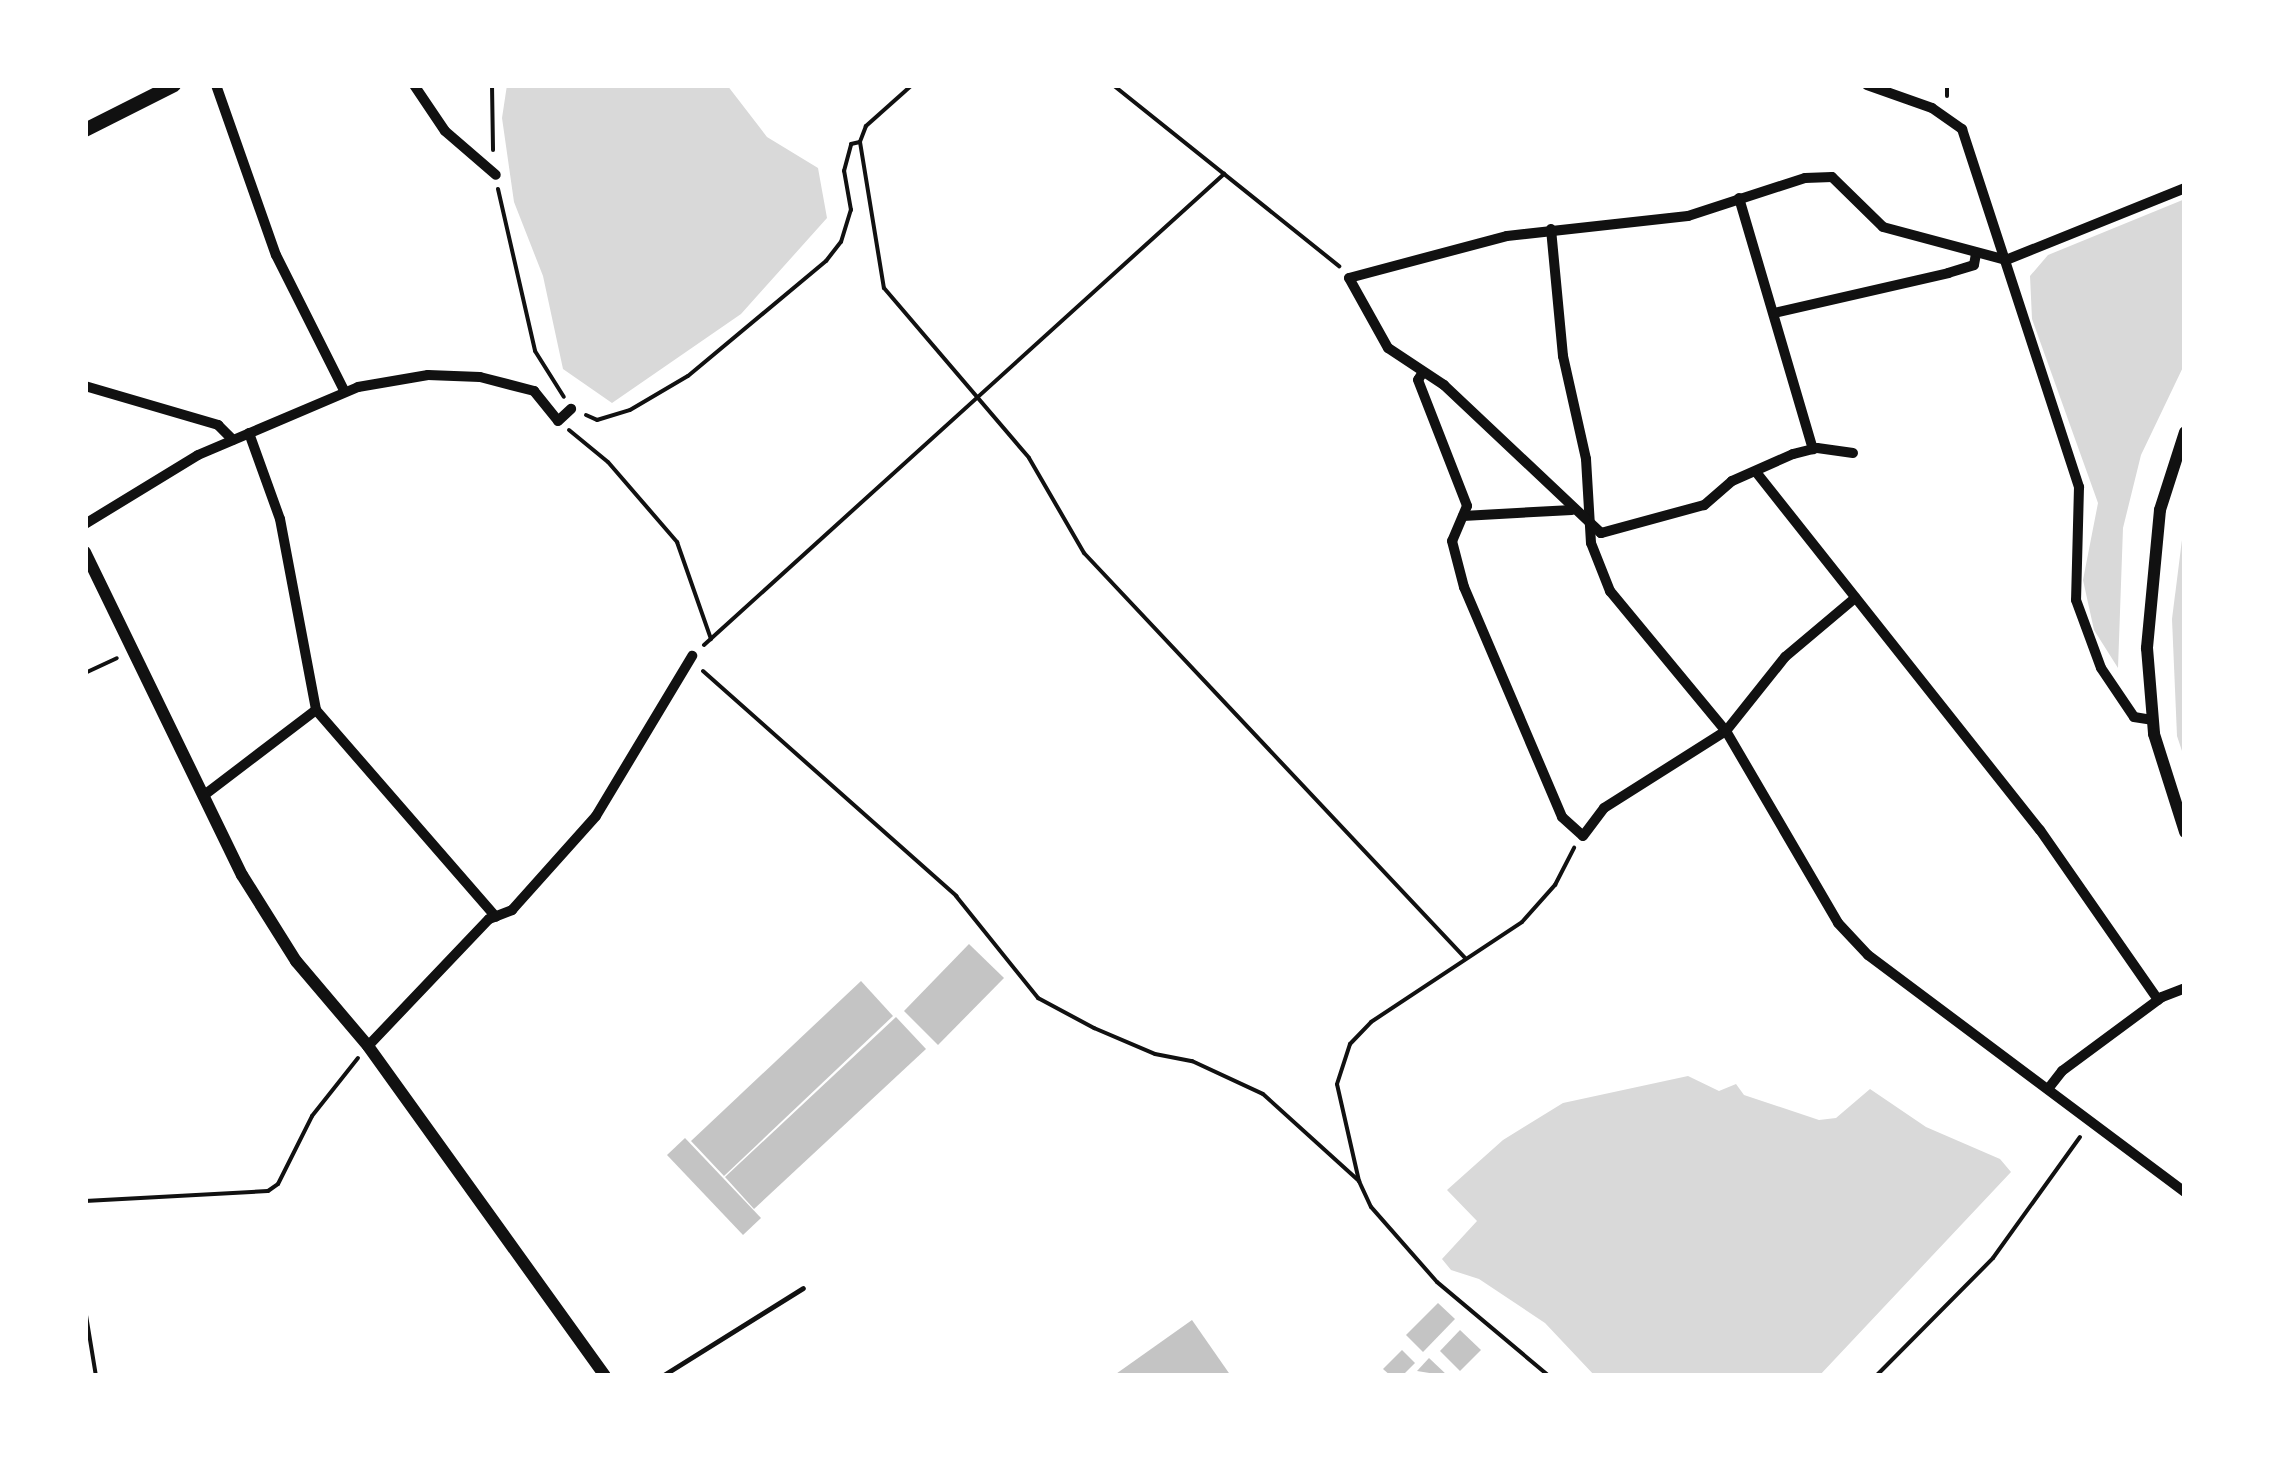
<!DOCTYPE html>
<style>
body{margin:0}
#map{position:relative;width:2270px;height:1461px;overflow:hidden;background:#fff;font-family:Arial,sans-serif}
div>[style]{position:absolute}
.water>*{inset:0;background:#d9d9d9}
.building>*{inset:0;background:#c4c4c4}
.path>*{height:4px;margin:-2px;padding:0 2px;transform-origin:2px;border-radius:2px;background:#111}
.service>*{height:5px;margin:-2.5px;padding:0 2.5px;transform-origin:2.5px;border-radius:2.5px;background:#111}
.minor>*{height:10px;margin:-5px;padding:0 5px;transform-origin:5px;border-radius:5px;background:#111}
.tertiary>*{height:12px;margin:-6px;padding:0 6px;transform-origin:6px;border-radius:6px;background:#111}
.secondary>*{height:14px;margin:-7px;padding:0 7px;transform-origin:7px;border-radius:7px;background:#111}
span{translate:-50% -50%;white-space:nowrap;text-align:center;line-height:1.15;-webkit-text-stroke:10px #fff;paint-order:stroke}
.frame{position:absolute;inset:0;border:88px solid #fff;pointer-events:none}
</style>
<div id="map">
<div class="water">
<div style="clip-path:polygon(507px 85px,727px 85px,767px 137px,818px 168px,827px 218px,741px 314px,612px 403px,563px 369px,543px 276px,514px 202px,502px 118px)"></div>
<div style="clip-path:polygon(2185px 199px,2185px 363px,2141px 455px,2123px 528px,2118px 668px,2094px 630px,2083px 580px,2098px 503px,2032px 319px,2030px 276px,2048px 255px)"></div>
<div style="clip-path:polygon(2185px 516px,2185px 760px,2177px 736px,2172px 619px)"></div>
<div style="clip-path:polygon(1688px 1076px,1719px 1091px,1736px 1084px,1744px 1095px,1819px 1120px,1836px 1118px,1870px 1089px,1926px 1127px,2000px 1159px,2011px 1172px,1819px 1376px,1595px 1376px,1545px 1323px,1479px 1279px,1451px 1270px,1442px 1259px,1477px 1221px,1447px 1190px,1503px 1140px,1563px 1103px)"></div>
</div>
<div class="building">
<div style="clip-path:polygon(969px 944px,1004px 978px,938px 1045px,904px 1011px)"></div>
<div style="clip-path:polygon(861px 981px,893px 1016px,724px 1176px,691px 1141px)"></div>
<div style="clip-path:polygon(896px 1017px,926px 1049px,754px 1209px,725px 1177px)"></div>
<div style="clip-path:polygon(685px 1138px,761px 1218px,743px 1235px,667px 1155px)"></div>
<div style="clip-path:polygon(1438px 1303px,1455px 1319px,1423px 1352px,1406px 1335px)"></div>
<div style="clip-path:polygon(1192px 1320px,1231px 1376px,1113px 1376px)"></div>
<div style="clip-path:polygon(1460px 1330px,1481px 1350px,1460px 1371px,1440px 1351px)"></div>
<div style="clip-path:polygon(1402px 1350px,1415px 1363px,1402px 1376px,1391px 1376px,1383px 1369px)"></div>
<div style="clip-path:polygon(1429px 1358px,1448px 1376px,1417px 1371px)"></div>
</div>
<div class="path">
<div style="left:492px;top:85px;width:65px;rotate:89.1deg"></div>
<div style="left:912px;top:85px;width:62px;rotate:138.3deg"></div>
<div style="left:866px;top:126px;width:17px;rotate:111deg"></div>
<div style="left:860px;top:142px;width:148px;rotate:80.7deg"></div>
<div style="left:884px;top:288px;width:223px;rotate:49.5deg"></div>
<div style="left:1029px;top:458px;width:110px;rotate:59.9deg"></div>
<div style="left:1084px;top:553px;width:557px;rotate:46.74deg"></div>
<div style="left:1113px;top:85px;width:290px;rotate:38.7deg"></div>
<div style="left:1947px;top:96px;width:11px;rotate:-90deg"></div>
<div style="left:498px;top:189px;width:166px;rotate:77.1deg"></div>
<div style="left:535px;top:351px;width:54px;rotate:57.8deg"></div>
<div style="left:586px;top:415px;width:12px;rotate:24deg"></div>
<div style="left:597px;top:420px;width:34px;rotate:-17deg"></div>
<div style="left:630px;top:410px;width:67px;rotate:-30.4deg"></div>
<div style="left:688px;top:376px;width:180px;rotate:-39.8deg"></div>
<div style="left:826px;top:261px;width:24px;rotate:-52deg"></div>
<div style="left:841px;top:242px;width:34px;rotate:-73deg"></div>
<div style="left:851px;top:210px;width:40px;rotate:-100deg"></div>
<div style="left:844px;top:171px;width:28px;rotate:-75deg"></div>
<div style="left:851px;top:144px;width:9px;rotate:-13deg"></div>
<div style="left:569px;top:430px;width:50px;rotate:39.4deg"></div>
<div style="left:608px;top:462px;width:106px;rotate:49.2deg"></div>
<div style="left:677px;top:542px;width:103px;rotate:70.7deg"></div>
<div style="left:704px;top:645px;width:702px;rotate:-42.17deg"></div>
<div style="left:703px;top:671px;width:339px;rotate:41.6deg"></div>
<div style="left:956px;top:896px;width:131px;rotate:51.2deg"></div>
<div style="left:1038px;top:998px;width:64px;rotate:28.2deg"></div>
<div style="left:1094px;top:1028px;width:66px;rotate:23.1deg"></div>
<div style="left:1155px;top:1054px;width:38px;rotate:11deg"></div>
<div style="left:1192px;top:1061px;width:78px;rotate:24.9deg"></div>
<div style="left:1263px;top:1094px;width:130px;rotate:42.2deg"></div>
<div style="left:85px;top:673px;width:35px;rotate:-25deg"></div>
<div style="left:85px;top:1201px;width:183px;rotate:-3.1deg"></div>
<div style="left:268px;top:1191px;width:12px;rotate:-35deg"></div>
<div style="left:278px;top:1184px;width:76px;rotate:-63.4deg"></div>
<div style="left:312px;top:1116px;width:74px;rotate:-51.6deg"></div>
<div style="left:85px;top:1309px;width:68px;rotate:80.7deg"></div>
<div style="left:1549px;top:1376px;width:146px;rotate:-140deg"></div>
<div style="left:1437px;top:1282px;width:100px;rotate:-131.3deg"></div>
<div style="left:1371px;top:1207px;width:29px;rotate:-115deg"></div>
<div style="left:1359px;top:1181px;width:99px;rotate:-102.8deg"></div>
<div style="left:1337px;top:1084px;width:42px;rotate:-72deg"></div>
<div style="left:1350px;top:1044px;width:30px;rotate:-46deg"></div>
<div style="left:1371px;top:1022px;width:181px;rotate:-33.5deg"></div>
<div style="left:1522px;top:922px;width:50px;rotate:-48.3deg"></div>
<div style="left:1555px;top:885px;width:42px;rotate:-62.8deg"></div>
<div style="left:1876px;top:1376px;width:166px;rotate:-45.2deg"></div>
<div style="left:1993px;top:1258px;width:149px;rotate:-54.3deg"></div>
</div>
<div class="service">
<div style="left:662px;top:1376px;width:166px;rotate:-32deg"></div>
</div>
<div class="minor">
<div style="left:216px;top:85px;width:180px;rotate:70.6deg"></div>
<div style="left:276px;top:255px;width:153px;rotate:63.3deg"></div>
<div style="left:414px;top:85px;width:55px;rotate:56deg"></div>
<div style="left:445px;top:131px;width:67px;rotate:40.8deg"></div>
<div style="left:1867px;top:85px;width:69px;rotate:19.5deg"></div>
<div style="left:1932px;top:108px;width:37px;rotate:35deg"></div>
<div style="left:1962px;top:129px;width:377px;rotate:71.9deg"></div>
<div style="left:2079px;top:487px;width:113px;rotate:91.5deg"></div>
<div style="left:2076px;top:600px;width:72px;rotate:69.8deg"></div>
<div style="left:2101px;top:668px;width:59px;rotate:56deg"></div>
<div style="left:2134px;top:717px;width:18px;rotate:9deg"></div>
<div style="left:1739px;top:198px;width:262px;rotate:73.6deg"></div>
<div style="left:1551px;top:229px;width:128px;rotate:84.6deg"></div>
<div style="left:1563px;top:356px;width:106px;rotate:77.4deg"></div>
<div style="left:1586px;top:459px;width:84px;rotate:86.6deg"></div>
<div style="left:1591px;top:543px;width:52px;rotate:68.4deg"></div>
<div style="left:1610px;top:591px;width:182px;rotate:50.4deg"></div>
<div style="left:1726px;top:731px;width:222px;rotate:59.7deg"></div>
<div style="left:1838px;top:923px;width:44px;rotate:46.8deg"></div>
<div style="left:1868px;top:955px;width:396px;rotate:36.8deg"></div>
<div style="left:1774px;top:313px;width:179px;rotate:-12.9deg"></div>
<div style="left:1948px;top:273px;width:27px;rotate:-17deg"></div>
<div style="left:1974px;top:265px;width:11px;rotate:-80deg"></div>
<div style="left:1423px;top:372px;width:9px;rotate:122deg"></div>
<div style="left:1418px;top:380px;width:135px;rotate:68.7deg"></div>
<div style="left:1467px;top:506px;width:38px;rotate:113deg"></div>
<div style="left:1452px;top:541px;width:48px;rotate:75.4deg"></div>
<div style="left:1464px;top:587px;width:250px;rotate:66.9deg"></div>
<div style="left:1562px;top:817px;width:28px;rotate:42deg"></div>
<div style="left:1583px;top:836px;width:35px;rotate:-53deg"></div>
<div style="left:1604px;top:808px;width:144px;rotate:-32.3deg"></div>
<div style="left:1726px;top:731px;width:95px;rotate:-51.4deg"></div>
<div style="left:1785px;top:657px;width:92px;rotate:-40.1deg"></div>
<div style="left:85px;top:386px;width:139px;rotate:16.3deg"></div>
<div style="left:218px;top:425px;width:21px;rotate:45deg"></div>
<div style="left:249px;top:433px;width:91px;rotate:70.2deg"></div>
<div style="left:280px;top:519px;width:194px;rotate:79.3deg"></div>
<div style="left:316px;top:710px;width:274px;rotate:49deg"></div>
<div style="left:1853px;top:453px;width:36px;rotate:-172deg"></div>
<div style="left:1817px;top:448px;width:25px;rotate:166deg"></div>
<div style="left:1793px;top:454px;width:67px;rotate:156.1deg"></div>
<div style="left:1732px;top:481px;width:37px;rotate:139deg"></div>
<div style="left:1704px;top:505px;width:107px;rotate:164.8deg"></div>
<div style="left:1601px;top:533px;width:216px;rotate:-136.7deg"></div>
<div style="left:1444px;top:385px;width:67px;rotate:-146.5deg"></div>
<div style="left:1388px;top:348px;width:80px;rotate:-119.1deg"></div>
<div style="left:1349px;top:278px;width:163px;rotate:-14.9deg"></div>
<div style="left:1507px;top:236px;width:182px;rotate:-6.3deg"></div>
<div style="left:1688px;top:216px;width:123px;rotate:-18deg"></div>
<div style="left:1805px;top:178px;width:27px;rotate:-2deg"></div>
<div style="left:1832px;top:177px;width:71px;rotate:44.4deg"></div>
<div style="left:1883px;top:227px;width:127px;rotate:15deg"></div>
<div style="left:2006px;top:260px;width:193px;rotate:-21.9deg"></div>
<div style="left:1756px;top:472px;width:457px;rotate:51.6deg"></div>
<div style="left:2040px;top:830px;width:207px;rotate:55.2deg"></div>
<div style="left:1463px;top:516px;width:109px;rotate:-3.2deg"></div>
<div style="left:85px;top:524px;width:132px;rotate:-31.4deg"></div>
<div style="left:198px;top:455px;width:174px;rotate:-23deg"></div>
<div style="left:358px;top:387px;width:71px;rotate:-9.7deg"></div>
<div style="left:428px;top:375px;width:52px;rotate:2.2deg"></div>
<div style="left:480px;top:377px;width:56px;rotate:14.5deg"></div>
<div style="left:534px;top:391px;width:38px;rotate:51deg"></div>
<div style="left:558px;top:421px;width:18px;rotate:-43deg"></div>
<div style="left:203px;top:796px;width:142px;rotate:-37.3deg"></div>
<div style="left:368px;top:1046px;width:175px;rotate:-46.4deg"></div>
<div style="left:489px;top:919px;width:25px;rotate:-21deg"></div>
<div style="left:512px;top:910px;width:126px;rotate:-48.2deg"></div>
<div style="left:596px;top:816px;width:187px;rotate:-59deg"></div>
<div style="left:2048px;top:1089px;width:23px;rotate:-52deg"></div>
<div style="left:2062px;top:1071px;width:124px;rotate:-36.5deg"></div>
<div style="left:2162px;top:997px;width:25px;rotate:-21deg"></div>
</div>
<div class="tertiary">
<div style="left:2185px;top:432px;width:82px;rotate:107.8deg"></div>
<div style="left:2160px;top:510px;width:139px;rotate:95.4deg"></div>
<div style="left:2147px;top:648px;width:86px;rotate:85.3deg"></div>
<div style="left:2154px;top:734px;width:103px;rotate:72.4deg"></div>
<div style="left:85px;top:552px;width:359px;rotate:64.1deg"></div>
<div style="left:242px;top:875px;width:102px;rotate:57.9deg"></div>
<div style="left:296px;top:961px;width:111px;rotate:49.7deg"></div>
<div style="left:368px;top:1046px;width:406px;rotate:54.3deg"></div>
</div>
<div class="secondary">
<div style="left:85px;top:130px;width:100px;rotate:-26.8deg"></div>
</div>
<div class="frame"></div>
</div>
